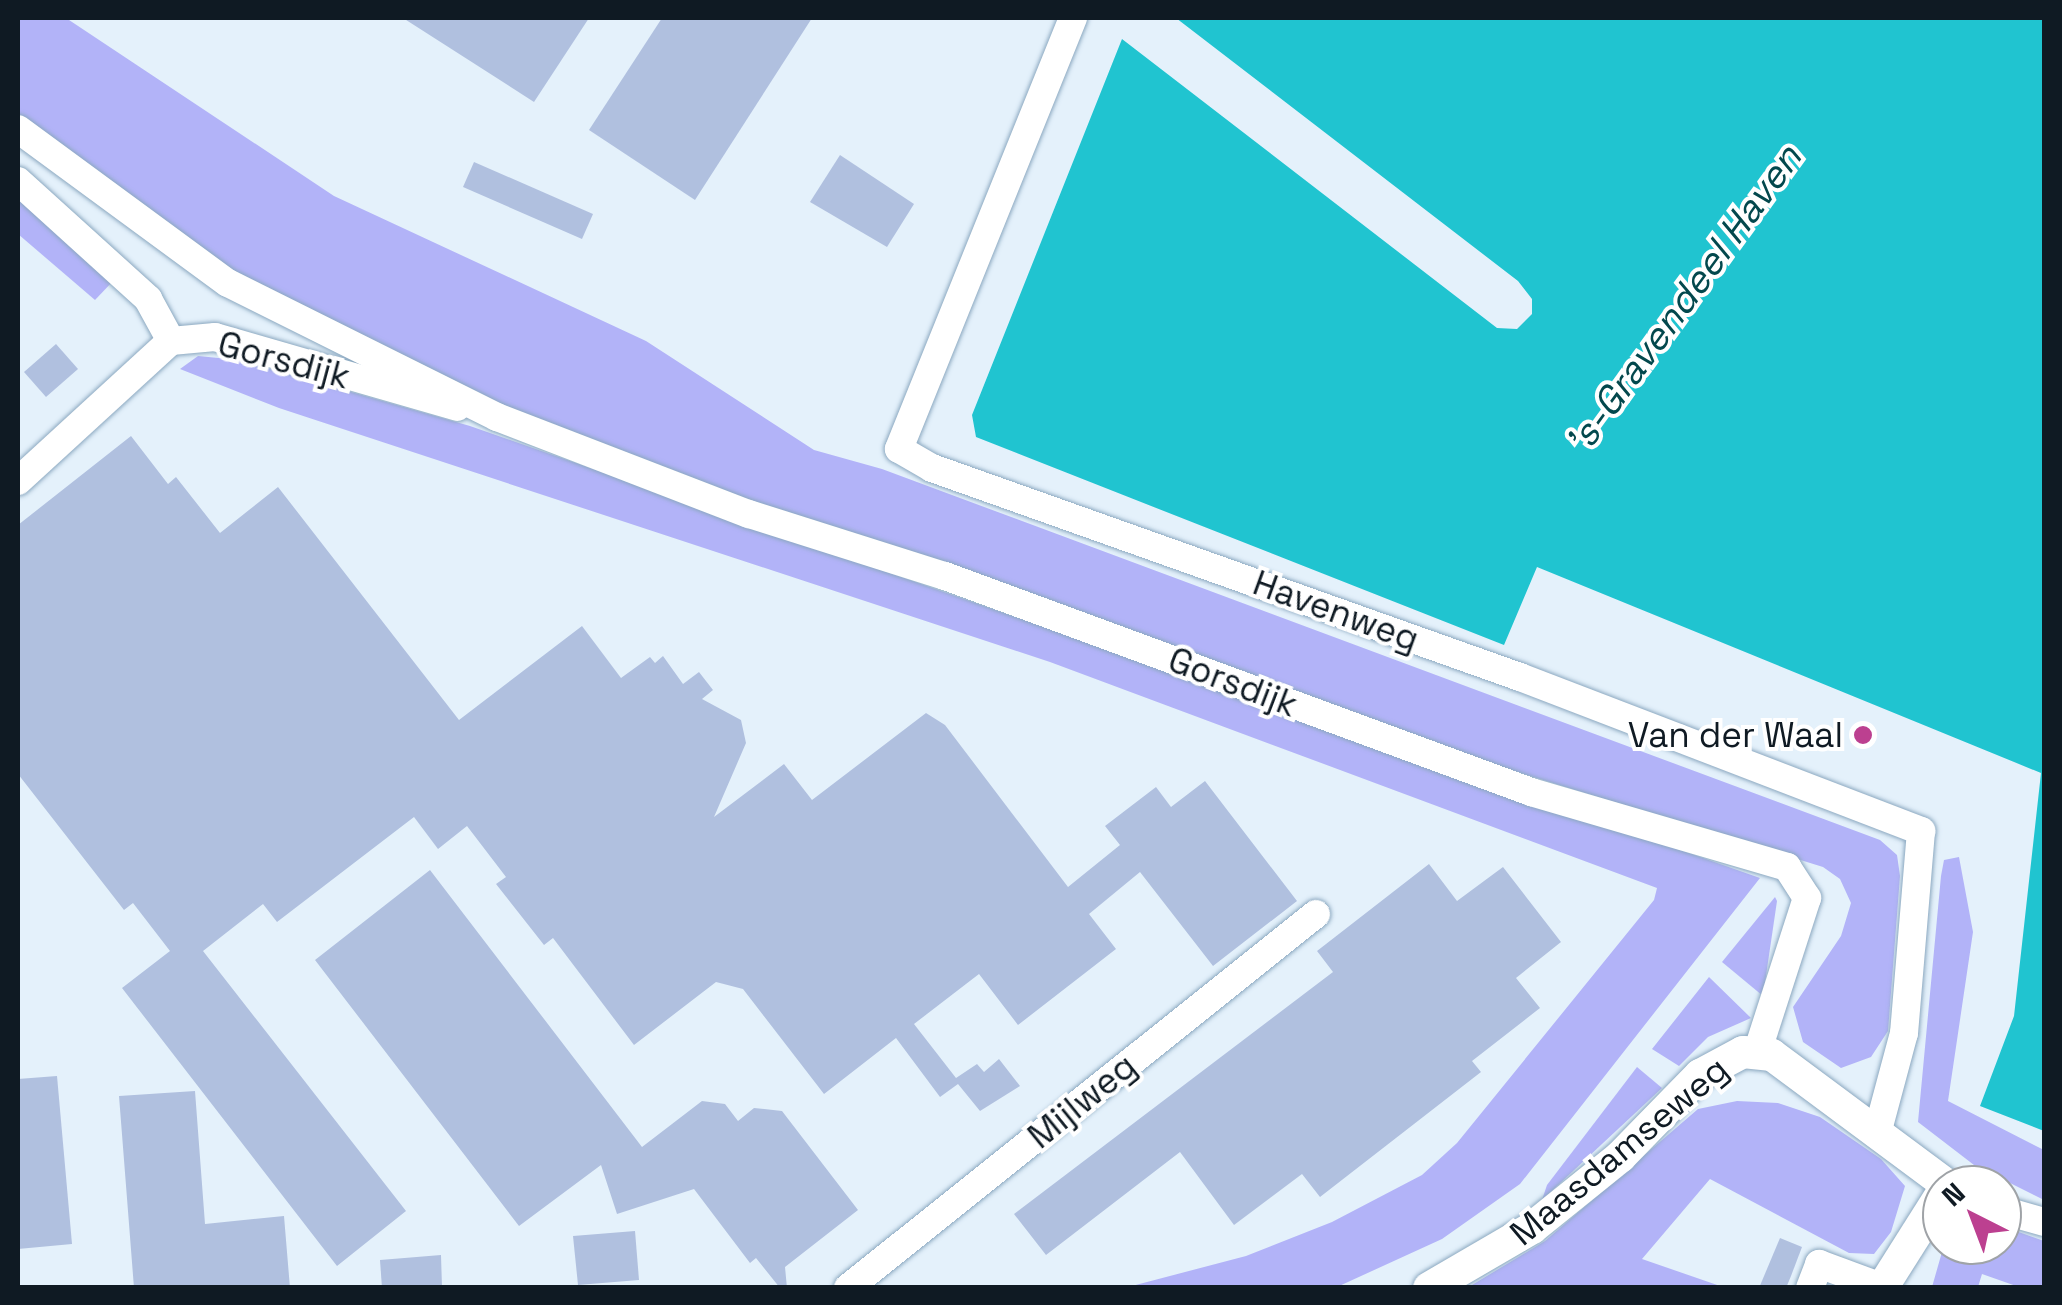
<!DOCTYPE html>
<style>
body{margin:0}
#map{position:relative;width:2062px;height:1305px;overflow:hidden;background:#e4f1fb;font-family:"Space Grotesk",sans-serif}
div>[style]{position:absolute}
.green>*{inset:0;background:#b2b3f8}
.water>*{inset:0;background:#20c4d0}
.building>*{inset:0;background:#b0c0df}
.roads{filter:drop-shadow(0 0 2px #8ba8c0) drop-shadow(0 0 2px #8ba8c0)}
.minor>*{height:28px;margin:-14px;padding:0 14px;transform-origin:14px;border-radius:14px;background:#fff}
.tertiary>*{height:32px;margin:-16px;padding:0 16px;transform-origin:16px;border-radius:16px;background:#fff}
.dots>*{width:28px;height:28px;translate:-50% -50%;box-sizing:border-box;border:5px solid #fff;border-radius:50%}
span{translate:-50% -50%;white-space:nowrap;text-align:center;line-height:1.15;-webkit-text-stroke:8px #fff;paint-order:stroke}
.street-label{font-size:35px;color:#0f1a23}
.poi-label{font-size:35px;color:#0f1a23}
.right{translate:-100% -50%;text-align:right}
.water-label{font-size:38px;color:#03484d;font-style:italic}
.frame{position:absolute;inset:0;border:20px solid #0f1a23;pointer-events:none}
.north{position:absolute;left:1922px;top:1165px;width:100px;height:100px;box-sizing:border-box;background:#fff;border:2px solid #9fa3a7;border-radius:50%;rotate:318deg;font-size:28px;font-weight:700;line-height:40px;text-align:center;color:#0f1a23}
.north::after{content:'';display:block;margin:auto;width:35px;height:45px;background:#bc4090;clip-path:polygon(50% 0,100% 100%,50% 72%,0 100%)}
</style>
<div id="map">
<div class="green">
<div style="clip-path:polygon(18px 18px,66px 18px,334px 196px,646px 341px,814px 450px,882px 469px,1880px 840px,1897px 855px,1900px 876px,1888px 1031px,1871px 1057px,1841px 1068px,1803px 1042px,1793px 1007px,1841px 936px,1851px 903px,1840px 879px,1823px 867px,1434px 746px,528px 427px,221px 265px,18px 114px)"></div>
<div style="clip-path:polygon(18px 194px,115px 279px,95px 300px,18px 234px)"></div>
<div style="clip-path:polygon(198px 356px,239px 360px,470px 426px,1760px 878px,1520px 1184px,1442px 1239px,1337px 1287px,1128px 1287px,1246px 1256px,1332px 1222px,1422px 1175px,1457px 1143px,1654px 900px,1657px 888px,1050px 662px,279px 408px,180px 369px)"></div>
<div style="clip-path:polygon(1959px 857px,1973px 932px,1948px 1101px,2044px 1150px,2044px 1200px,1974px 1165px,1918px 1122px,1941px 876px,1944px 860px)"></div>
<div style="clip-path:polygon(1775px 897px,1777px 901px,1763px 996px,1722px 962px)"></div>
<div style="clip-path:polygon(1709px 977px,1751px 1018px,1708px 1037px,1679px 1066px,1652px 1049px)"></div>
<div style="clip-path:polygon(1637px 1067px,1662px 1088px,1542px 1200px,1547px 1185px)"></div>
<div style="clip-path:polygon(1737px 1101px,1778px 1103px,1820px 1117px,1881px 1159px,1905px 1186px,1891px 1232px,1874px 1254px,1849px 1253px,1710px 1179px,1642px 1259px,1723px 1287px,1467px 1288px,1545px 1241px,1698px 1109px)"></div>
<div style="clip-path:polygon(2002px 1226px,2044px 1241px,2044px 1287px,2019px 1287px,1982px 1274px,1978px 1287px,1932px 1287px,1944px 1245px,2002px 1245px)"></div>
</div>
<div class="water">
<div style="clip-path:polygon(1176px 18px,2044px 18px,2044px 1131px,1980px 1106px,2014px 1016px,2041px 773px,1537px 567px,1504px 645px,976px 437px,972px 415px,1122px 39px,1497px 328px,1517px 329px,1532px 314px,1532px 299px,1518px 281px)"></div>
</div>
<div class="building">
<div style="clip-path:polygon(403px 18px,589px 18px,534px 102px)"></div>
<div style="clip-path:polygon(662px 18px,812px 18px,695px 200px,589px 130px)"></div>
<div style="clip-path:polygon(840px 155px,914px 204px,887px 247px,810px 202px)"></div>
<div style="clip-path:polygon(474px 162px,593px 214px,582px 239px,463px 187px)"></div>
<div style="clip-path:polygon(56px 344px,78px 369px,46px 397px,24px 372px)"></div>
<div style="clip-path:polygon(131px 436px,168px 484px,176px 477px,220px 533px,278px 487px,459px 720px,582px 626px,621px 678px,650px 657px,655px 663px,663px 656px,683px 684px,699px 672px,713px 690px,702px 699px,741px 720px,746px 743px,714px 817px,784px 764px,812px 800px,926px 713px,945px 725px,1068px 887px,1120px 845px,1105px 826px,1156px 787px,1171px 807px,1205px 781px,1297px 901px,1213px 966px,1140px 872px,1089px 914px,1116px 949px,1018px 1025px,979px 974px,914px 1024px,956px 1078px,977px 1064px,984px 1072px,999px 1059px,1020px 1086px,980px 1111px,958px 1084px,940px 1097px,896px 1038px,824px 1094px,743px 989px,716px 982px,634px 1045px,553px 938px,544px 945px,496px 884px,506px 877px,467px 826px,438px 849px,414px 817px,277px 922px,263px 904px,203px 951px,406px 1211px,337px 1266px,122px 988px,170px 951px,133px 903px,124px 910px,18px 774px,18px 525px)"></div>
<div style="clip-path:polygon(1429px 864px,1457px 901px,1503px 867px,1561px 942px,1516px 978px,1540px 1008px,1472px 1061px,1481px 1072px,1320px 1197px,1302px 1174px,1234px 1225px,1180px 1152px,1046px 1255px,1014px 1214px,1333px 972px,1317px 951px)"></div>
<div style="clip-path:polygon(430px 870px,642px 1147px,702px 1101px,725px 1104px,738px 1121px,754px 1108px,782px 1111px,858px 1210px,785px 1267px,787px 1288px,780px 1288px,756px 1258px,750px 1263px,694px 1189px,617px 1214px,601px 1165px,519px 1226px,315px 960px)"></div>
<div style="clip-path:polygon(57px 1076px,72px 1244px,18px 1249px,18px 1079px)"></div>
<div style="clip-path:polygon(195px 1091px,205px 1224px,284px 1216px,290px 1288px,134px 1288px,119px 1096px)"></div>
<div style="clip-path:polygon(635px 1231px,639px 1280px,578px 1285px,573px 1236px)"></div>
<div style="clip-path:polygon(1780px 1238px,1802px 1247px,1791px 1276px,1786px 1288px,1759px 1288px)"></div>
<div style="clip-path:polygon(441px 1255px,442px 1288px,382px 1288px,380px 1260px)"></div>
</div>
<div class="roads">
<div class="minor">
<div style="left:1073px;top:18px;width:465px;rotate:112deg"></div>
<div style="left:899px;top:449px;width:38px;rotate:30deg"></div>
<div style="left:932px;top:468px;width:624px;rotate:19.57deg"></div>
<div style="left:1520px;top:677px;width:430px;rotate:21deg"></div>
<div style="left:1921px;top:831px;width:203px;rotate:94.8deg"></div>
<div style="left:1904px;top:1033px;width:105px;rotate:105deg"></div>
<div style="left:18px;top:129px;width:260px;rotate:36.3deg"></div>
<div style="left:228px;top:283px;width:301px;rotate:26.5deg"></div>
<div style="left:497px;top:417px;width:270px;rotate:21.1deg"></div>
<div style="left:749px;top:514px;width:206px;rotate:17.6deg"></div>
<div style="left:945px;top:576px;width:625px;rotate:20.23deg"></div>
<div style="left:1531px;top:792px;width:267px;rotate:16.3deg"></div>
<div style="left:1787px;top:867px;width:37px;rotate:57deg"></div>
<div style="left:1807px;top:898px;width:160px;rotate:107.9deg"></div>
<div style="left:18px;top:181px;width:176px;rotate:42.2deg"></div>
<div style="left:148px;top:299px;width:48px;rotate:61.3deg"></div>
<div style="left:171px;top:341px;width:44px;rotate:-5.2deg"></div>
<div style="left:215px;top:337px;width:252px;rotate:16.1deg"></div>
<div style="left:18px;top:481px;width:207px;rotate:-42.5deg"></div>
<div style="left:2002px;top:1210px;width:44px;rotate:15.9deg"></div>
<div style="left:848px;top:1288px;width:599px;rotate:-38.63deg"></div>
<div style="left:1810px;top:1288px;width:26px;rotate:-69deg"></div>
<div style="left:1819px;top:1264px;width:67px;rotate:20.1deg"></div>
</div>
<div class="tertiary">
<div style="left:1429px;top:1288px;width:119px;rotate:-30.2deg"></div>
<div style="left:1532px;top:1228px;width:113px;rotate:-38.9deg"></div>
<div style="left:1620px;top:1157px;width:115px;rotate:-45.7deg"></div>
<div style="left:1700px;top:1075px;width:49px;rotate:-28.1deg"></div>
<div style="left:1743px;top:1052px;width:29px;rotate:6deg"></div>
<div style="left:1772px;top:1055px;width:218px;rotate:36.6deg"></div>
<div style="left:1882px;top:1288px;width:112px;rotate:-57.7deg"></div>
</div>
</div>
<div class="dots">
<div style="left:1863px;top:735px;background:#bc4090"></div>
</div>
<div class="street-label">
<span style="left:284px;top:360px;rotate:15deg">Gorsdijk</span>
<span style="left:1336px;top:611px;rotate:20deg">Havenweg</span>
<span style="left:1233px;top:682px;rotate:21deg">Gorsdijk</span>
<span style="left:1082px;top:1101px;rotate:-39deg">Mijlweg</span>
<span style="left:1619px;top:1151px;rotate:-40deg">Maasdamseweg</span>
</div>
<div class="poi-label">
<span class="right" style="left:1843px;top:735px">Van der Waal</span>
</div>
<div class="water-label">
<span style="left:1684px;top:300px;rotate:-54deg">'s-Gravendeel Haven</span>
</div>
<div class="frame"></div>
<div class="north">N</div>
</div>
